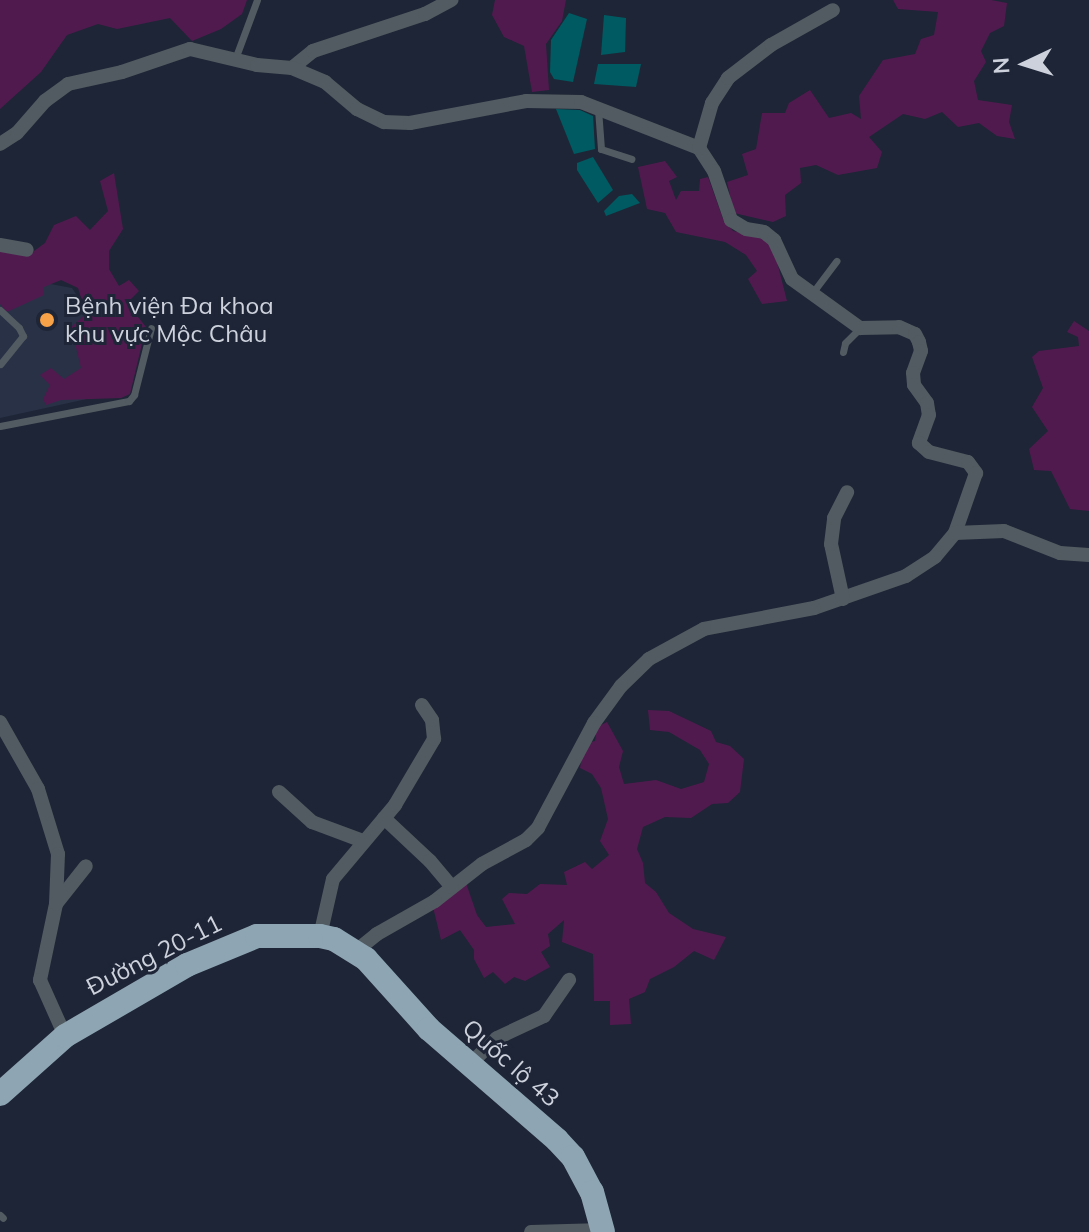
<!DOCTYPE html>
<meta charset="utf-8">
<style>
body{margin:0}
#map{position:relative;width:1089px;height:1232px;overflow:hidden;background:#1e2536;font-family:Mulish,sans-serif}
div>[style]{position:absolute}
.built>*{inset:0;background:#283146}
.green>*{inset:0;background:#511a4f}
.water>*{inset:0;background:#005a61}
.lane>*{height:7px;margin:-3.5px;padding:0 3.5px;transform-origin:3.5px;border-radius:3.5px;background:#525b61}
.street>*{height:14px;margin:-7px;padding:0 7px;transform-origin:7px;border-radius:7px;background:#525b61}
.highway>*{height:24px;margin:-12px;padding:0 12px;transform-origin:12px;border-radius:12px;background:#8ea5b3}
.dots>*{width:22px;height:22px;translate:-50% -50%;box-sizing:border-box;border:4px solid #1e2536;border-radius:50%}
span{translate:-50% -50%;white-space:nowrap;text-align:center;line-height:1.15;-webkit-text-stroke:6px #1e2536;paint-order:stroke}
.poi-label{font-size:24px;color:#ccd1dc}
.left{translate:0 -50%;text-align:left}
.street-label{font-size:24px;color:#ccd1dc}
.north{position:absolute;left:985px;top:24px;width:80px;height:80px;-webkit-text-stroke:6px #1e2536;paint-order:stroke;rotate:266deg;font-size:22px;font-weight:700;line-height:32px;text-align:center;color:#ccd1dc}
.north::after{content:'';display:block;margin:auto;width:28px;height:36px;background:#ccd1dc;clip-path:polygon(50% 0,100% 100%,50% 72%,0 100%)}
</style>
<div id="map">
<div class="built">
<div style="clip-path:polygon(0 267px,19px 278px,72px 288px,115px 351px,96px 397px,0 418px)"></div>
</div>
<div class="green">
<div style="clip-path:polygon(0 0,247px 0,242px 14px,221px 29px,192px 41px,170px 18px,117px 29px,98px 24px,67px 35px,41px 72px,0 109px)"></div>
<div style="clip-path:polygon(495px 0,566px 0,562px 21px,546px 44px,549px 90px,532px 92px,524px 46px,504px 37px,492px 15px)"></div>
<div style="clip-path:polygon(893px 0,991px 0,1007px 3px,1004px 26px,990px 33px,981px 51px,986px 62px,974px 81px,978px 100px,1012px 105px,1009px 122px,1015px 139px,997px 136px,979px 123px,958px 127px,942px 112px,925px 119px,903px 114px,869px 137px,882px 152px,877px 168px,838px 175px,816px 165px,800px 168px,801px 183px,785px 195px,786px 216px,773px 222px,734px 213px,727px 182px,748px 175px,742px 154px,756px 149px,762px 113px,785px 113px,789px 103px,810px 90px,829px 118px,851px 113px,861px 119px,859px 96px,883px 60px,915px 54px,921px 39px,934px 35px,938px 12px,898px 9px)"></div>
<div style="clip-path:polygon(665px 161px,677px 177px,669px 181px,676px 200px,681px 191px,699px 191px,700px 179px,708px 177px,723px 219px,733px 231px,762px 237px,773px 246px,787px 301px,762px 304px,748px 279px,757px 271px,746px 255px,725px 242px,676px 232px,665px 213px,647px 209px,638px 167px)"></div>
<div style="clip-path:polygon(114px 173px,123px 229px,109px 251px,109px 269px,119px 286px,129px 280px,139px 291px,127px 303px,146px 327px,130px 394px,121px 398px,61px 400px,46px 405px,43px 399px,50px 385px,40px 375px,51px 368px,64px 379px,81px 368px,71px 327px,86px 314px,78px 288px,61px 280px,44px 287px,44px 295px,7px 312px,0 304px,0 249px,30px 254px,45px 243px,54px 225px,76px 216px,90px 230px,108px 211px,100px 181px)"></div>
<div style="clip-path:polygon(1074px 321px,1089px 331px,1089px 511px,1070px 509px,1051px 471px,1034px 470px,1029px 449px,1048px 431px,1032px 407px,1043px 388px,1032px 357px,1039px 351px,1079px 346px,1078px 337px,1067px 332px)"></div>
<div style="clip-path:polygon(648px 710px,669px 711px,711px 731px,716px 742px,730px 746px,744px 759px,740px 792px,728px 803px,712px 804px,691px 818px,665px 817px,643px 827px,637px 849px,643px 863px,645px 883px,656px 892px,669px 913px,693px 929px,726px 937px,714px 960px,694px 951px,674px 967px,650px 979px,645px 992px,629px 999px,631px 1024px,610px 1025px,610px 1001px,594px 1001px,593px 954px,562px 942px,564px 920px,548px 934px,550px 946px,541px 952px,550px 967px,525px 981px,514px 977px,505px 984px,493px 972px,484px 978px,474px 959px,474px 950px,460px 930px,441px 940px,433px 907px,466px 883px,477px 915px,486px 927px,515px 924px,502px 899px,509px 893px,527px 894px,540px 884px,567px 885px,564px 872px,585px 862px,592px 869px,609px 855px,600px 841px,608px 819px,601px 788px,592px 774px,580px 768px,583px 750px,587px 743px,595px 741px,597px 727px,607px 722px,623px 751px,619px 767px,624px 784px,656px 780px,681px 789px,704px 782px,709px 764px,700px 750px,669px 732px,650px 730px)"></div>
</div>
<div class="water">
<div style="clip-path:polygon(569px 13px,587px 19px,573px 82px,554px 79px,550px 72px,551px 40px)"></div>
<div style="clip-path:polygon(604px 15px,626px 18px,625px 52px,601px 55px)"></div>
<div style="clip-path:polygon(598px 64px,641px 64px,636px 87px,594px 84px)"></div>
<div style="clip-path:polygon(556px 109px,580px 110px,593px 116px,595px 149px,574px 154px)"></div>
<div style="clip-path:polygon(593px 157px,613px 190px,598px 203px,577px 170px,577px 163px)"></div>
<div style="clip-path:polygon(632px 194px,640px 203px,606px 216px,604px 211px,619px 196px)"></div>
</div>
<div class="lane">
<div style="left:235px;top:59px;width:63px;rotate:-69.6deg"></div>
<div style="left:598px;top:109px;width:40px;rotate:85.7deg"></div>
<div style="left:601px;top:149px;width:32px;rotate:18deg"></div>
<div style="left:813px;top:292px;width:39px;rotate:-53deg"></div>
<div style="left:0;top:310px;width:26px;rotate:43deg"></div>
<div style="left:19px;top:328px;width:9px;rotate:63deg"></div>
<div style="left:23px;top:336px;width:36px;rotate:129deg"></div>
<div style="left:843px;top:352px;width:9px;rotate:-77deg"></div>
<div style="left:845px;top:343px;width:21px;rotate:-45deg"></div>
<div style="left:0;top:426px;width:131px;rotate:-11deg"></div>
<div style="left:129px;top:401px;width:8px;rotate:-50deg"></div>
<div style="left:134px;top:395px;width:69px;rotate:-75.8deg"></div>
<div style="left:0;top:1215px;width:4px;rotate:45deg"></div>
</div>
<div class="street">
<div style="left:292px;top:68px;width:27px;rotate:-39deg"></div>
<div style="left:313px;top:51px;width:118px;rotate:-18.3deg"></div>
<div style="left:425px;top:14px;width:30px;rotate:-28deg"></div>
<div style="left:0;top:144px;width:20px;rotate:-33deg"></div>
<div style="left:17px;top:133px;width:43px;rotate:-48.8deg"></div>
<div style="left:45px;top:101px;width:29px;rotate:-36deg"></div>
<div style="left:68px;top:84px;width:55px;rotate:-12.5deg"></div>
<div style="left:122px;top:72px;width:72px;rotate:-18.7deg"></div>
<div style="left:190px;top:49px;width:69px;rotate:13.4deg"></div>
<div style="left:257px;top:65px;width:35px;rotate:5deg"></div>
<div style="left:292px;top:68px;width:36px;rotate:23deg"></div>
<div style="left:325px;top:82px;width:42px;rotate:40.2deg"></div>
<div style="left:357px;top:109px;width:30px;rotate:26deg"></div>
<div style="left:384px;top:122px;width:26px;rotate:2deg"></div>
<div style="left:410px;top:123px;width:118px;rotate:-10.7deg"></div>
<div style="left:526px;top:101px;width:55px;rotate:1deg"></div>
<div style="left:581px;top:102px;width:127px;rotate:21.3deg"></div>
<div style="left:699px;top:148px;width:27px;rotate:57deg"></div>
<div style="left:714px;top:171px;width:52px;rotate:70.9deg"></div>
<div style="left:731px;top:220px;width:17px;rotate:31deg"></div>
<div style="left:746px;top:229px;width:18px;rotate:9deg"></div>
<div style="left:764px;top:232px;width:13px;rotate:39deg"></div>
<div style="left:774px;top:240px;width:43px;rotate:65.2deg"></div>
<div style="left:792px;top:279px;width:84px;rotate:35.8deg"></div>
<div style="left:860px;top:328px;width:39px;rotate:-1deg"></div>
<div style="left:899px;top:327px;width:17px;rotate:24deg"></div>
<div style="left:915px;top:334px;width:9px;rotate:63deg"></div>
<div style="left:919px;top:342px;width:9px;rotate:77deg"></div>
<div style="left:921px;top:351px;width:23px;rotate:110deg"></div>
<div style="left:913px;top:373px;width:12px;rotate:85deg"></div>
<div style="left:914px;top:385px;width:22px;rotate:54deg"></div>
<div style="left:927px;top:403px;width:12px;rotate:81deg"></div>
<div style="left:929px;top:415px;width:30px;rotate:110deg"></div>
<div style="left:919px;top:443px;width:13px;rotate:42deg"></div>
<div style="left:929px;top:452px;width:40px;rotate:14.4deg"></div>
<div style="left:968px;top:462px;width:14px;rotate:54deg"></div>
<div style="left:976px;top:473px;width:64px;rotate:109.3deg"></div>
<div style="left:955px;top:533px;width:31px;rotate:130deg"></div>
<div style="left:935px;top:557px;width:35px;rotate:147deg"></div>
<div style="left:906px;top:576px;width:97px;rotate:160.8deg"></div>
<div style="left:814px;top:608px;width:112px;rotate:169.2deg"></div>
<div style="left:704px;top:629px;width:63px;rotate:151.4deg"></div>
<div style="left:649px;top:659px;width:39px;rotate:136deg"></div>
<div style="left:621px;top:686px;width:46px;rotate:126.1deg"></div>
<div style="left:594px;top:723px;width:119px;rotate:118.1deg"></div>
<div style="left:538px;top:828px;width:17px;rotate:135deg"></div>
<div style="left:526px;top:840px;width:50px;rotate:151.4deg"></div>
<div style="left:482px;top:864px;width:60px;rotate:141.8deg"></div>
<div style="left:435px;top:901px;width:67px;rotate:150.4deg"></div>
<div style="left:377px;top:934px;width:27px;rotate:141deg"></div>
<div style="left:699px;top:148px;width:47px;rotate:-73.9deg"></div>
<div style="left:712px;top:103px;width:30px;rotate:-57deg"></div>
<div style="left:728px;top:78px;width:54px;rotate:-37.5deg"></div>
<div style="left:771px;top:45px;width:71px;rotate:-29.4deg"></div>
<div style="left:0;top:245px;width:27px;rotate:10deg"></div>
<div style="left:955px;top:533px;width:49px;rotate:-2.3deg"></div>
<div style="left:1004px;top:531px;width:60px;rotate:21.4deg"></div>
<div style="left:1060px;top:553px;width:29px;rotate:4deg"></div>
<div style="left:843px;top:599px;width:56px;rotate:-102.3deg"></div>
<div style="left:831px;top:544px;width:26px;rotate:-83deg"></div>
<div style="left:834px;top:518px;width:29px;rotate:-63deg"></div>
<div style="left:0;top:722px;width:77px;rotate:60.4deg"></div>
<div style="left:38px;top:789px;width:68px;rotate:72.9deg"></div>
<div style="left:58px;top:854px;width:50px;rotate:92.3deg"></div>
<div style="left:56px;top:904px;width:78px;rotate:101.9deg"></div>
<div style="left:40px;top:980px;width:61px;rotate:65.9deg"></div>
<div style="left:279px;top:792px;width:45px;rotate:42.3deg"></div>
<div style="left:312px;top:822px;width:54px;rotate:20.4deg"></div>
<div style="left:384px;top:818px;width:63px;rotate:43.1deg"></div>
<div style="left:430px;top:861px;width:34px;rotate:50deg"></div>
<div style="left:56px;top:904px;width:48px;rotate:-51.7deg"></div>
<div style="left:320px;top:936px;width:58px;rotate:-77.2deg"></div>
<div style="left:333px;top:879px;width:97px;rotate:-50deg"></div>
<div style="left:395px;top:805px;width:77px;rotate:-59.4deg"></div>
<div style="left:434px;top:739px;width:19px;rotate:-96deg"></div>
<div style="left:432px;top:720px;width:18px;rotate:-124deg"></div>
<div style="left:470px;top:1064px;width:37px;rotate:-44deg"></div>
<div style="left:497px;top:1038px;width:52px;rotate:-25.1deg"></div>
<div style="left:544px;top:1016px;width:44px;rotate:-55.2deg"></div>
<div style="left:531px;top:1232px;width:72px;rotate:-1.6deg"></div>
</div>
<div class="highway">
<div style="left:0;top:1094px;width:87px;rotate:-41.7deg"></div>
<div style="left:65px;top:1036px;width:141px;rotate:-30.2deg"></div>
<div style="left:187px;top:965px;width:76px;rotate:-22.5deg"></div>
<div style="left:257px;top:936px;width:63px"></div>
<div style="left:320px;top:936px;width:14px;rotate:12deg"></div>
<div style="left:334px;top:939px;width:38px;rotate:32deg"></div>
<div style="left:366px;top:959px;width:94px;rotate:48deg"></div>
<div style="left:429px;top:1029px;width:169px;rotate:40.9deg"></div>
<div style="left:557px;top:1140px;width:23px;rotate:47deg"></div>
<div style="left:573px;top:1157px;width:40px;rotate:62deg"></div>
<div style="left:592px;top:1192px;width:41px;rotate:74.6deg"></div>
</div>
<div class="dots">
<div style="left:47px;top:320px;background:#f7a148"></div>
</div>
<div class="poi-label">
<span class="left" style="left:65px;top:320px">Bệnh viện Đa khoa<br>khu vực Mộc Châu</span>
</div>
<div class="street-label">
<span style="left:154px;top:955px;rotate:-27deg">Đường 20-11</span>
<span style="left:511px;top:1063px;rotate:41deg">Quốc lộ 43</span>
</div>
<div class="north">N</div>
</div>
